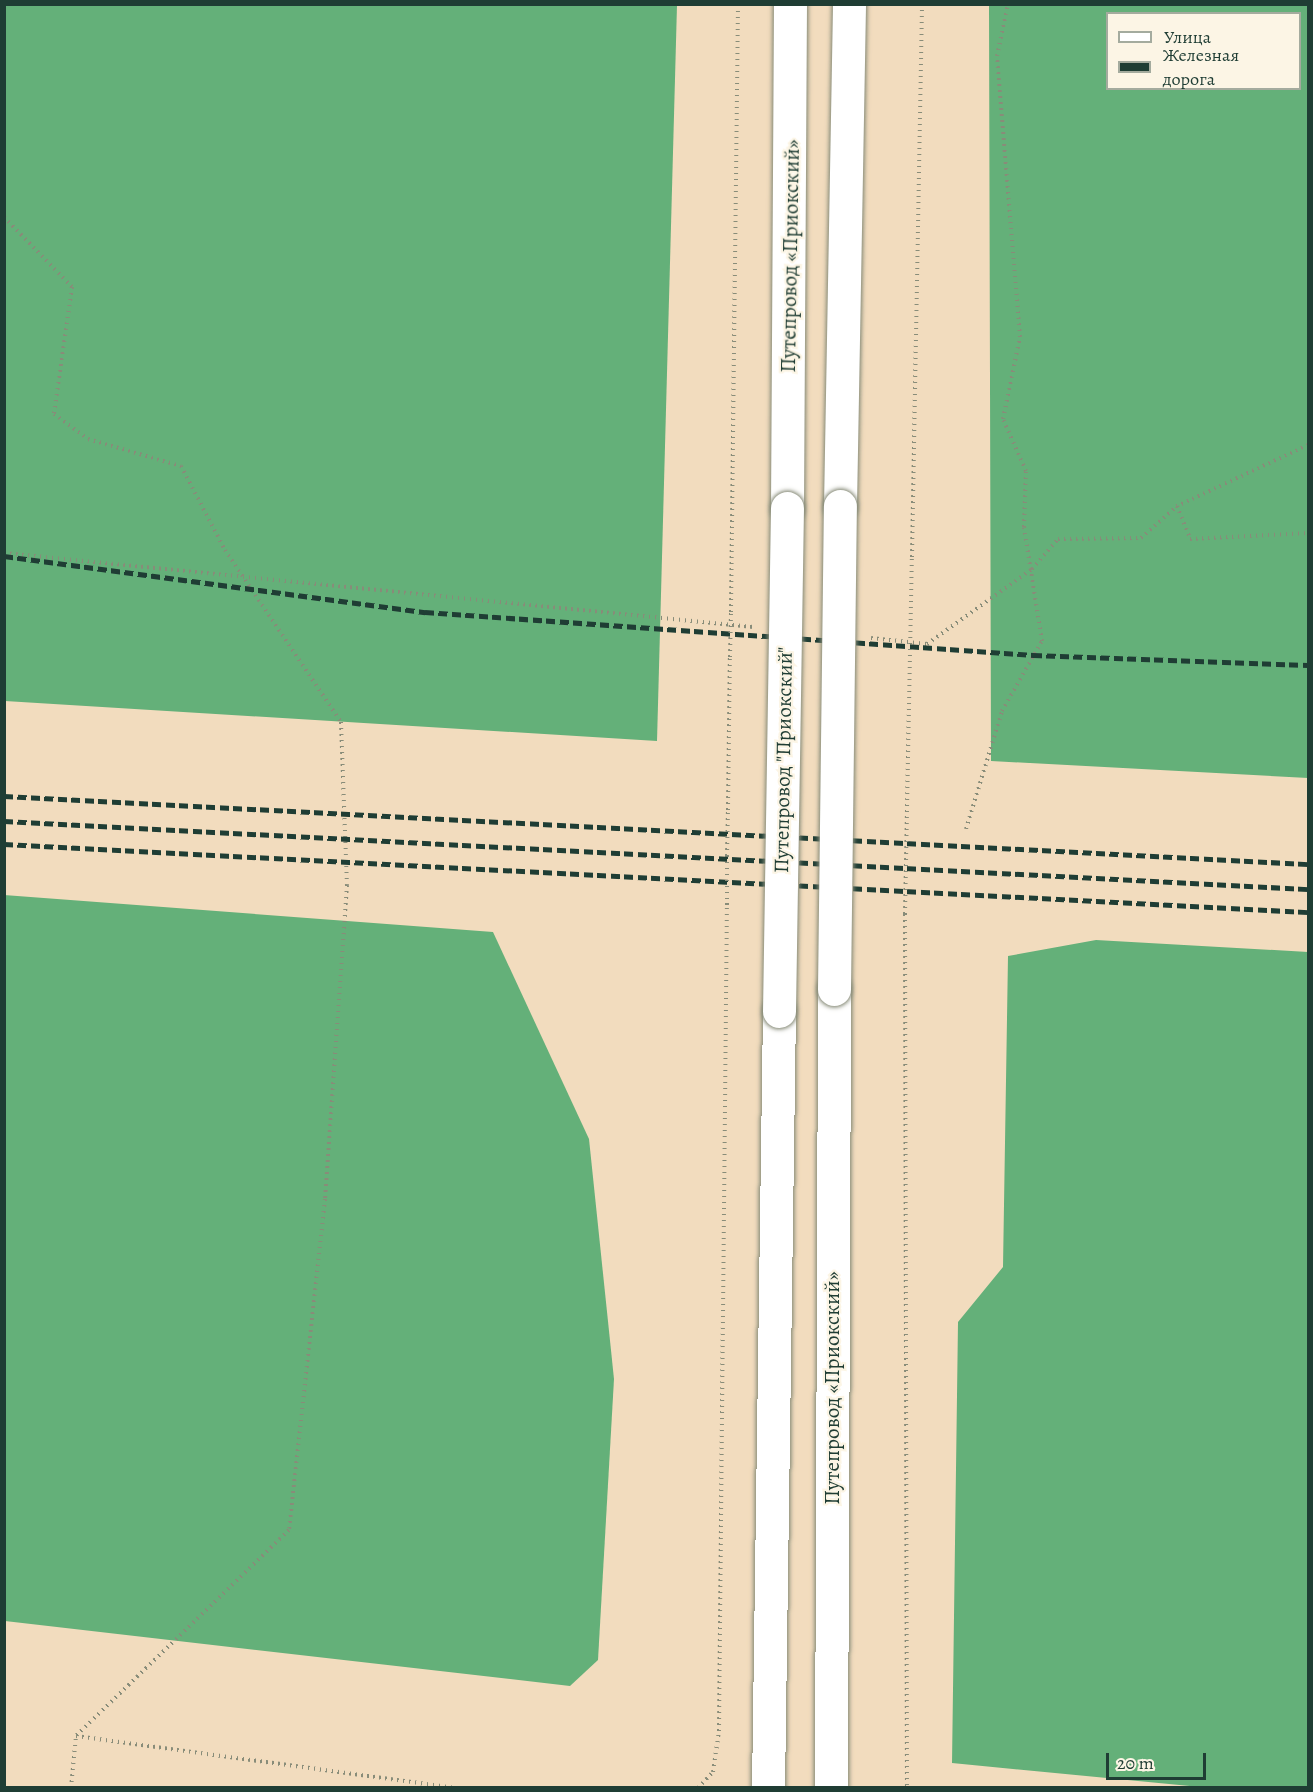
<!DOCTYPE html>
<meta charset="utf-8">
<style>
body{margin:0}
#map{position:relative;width:1313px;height:1792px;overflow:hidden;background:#f2dcbe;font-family:Alegreya,serif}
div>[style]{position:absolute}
.forest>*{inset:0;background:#64b079}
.path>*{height:4px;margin-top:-2px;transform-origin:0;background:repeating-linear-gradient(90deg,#888c79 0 1.5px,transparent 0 6px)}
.roads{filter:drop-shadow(0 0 2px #888c79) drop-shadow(0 0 2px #888c79)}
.primary>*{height:33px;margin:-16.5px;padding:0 16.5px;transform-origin:16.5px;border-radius:16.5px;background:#fff}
.rail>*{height:4.5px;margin-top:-2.25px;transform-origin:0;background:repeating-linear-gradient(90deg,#1f3d34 0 9px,transparent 0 13.5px)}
.path-bridge>*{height:4px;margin-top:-2px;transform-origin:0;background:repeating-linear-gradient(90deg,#888c79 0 1.5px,transparent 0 6px)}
.bridges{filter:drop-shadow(0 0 2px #888c79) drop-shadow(0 0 2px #888c79)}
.primary-bridge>*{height:33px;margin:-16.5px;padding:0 16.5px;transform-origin:16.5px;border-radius:16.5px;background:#fff}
span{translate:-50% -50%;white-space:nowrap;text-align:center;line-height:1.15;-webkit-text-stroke:4.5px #fcf5e5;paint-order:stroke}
.street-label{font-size:21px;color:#1f3d34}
.frame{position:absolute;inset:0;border:6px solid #1f3d34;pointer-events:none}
.legend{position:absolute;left:1106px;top:12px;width:195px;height:78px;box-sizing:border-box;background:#fcf5e5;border:2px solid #a4ab9e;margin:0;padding:8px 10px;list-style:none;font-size:18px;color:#1f3d34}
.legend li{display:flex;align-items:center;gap:12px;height:30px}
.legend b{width:30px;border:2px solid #a4ab9e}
.scale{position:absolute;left:1106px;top:1753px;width:100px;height:27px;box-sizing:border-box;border:3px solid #1f3d34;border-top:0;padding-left:8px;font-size:18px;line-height:21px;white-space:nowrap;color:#1f3d34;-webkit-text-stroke:4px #fcf5e5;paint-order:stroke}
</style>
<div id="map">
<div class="forest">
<div style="clip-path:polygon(4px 5px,677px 5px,657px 741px,5px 701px)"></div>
<div style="clip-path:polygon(evenodd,989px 5px,1308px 5px,1308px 778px,991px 761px,989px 5px,1108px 14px,1300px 14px,1300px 88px,1108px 88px,1108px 14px)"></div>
<div style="clip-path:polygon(4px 895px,493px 932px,589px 1139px,614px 1379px,598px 1660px,570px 1686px,5px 1621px)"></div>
<div style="clip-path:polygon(1096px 940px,1308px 952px,1308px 1787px,1200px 1787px,952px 1763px,958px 1322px,1003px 1267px,1008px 956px)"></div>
</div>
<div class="path">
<div style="left:4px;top:217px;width:98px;rotate:45.8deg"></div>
<div style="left:72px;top:287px;width:128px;rotate:98.1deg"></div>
<div style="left:54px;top:414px;width:42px;rotate:36.3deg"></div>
<div style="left:88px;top:439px;width:97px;rotate:16.2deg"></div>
<div style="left:181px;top:466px;width:95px;rotate:62.4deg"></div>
<div style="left:225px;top:550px;width:207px;rotate:56deg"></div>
<div style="left:341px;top:722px;width:163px;rotate:87.9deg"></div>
<div style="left:347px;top:885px;width:315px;rotate:94deg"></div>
<div style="left:325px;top:1199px;width:333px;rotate:96.2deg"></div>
<div style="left:289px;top:1530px;width:296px;rotate:136deg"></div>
<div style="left:1308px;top:445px;width:145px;rotate:155deg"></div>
<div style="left:1177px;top:506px;width:35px;rotate:68deg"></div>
<div style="left:1190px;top:539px;width:118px;rotate:-2.9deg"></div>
<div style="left:4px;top:553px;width:753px;rotate:5.64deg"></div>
<div style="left:912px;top:557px;width:553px;rotate:-88.96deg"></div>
<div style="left:731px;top:612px;width:608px;rotate:-89.34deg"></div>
<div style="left:871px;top:638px;width:56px;rotate:6.1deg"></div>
<div style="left:927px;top:644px;width:129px;rotate:-35.5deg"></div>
<div style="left:1032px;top:569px;width:40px;rotate:-49deg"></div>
<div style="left:1058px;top:539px;width:83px;rotate:-0.7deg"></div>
<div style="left:1141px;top:538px;width:48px;rotate:-41.6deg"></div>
<div style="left:728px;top:810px;width:153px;rotate:-89.3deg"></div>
<div style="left:966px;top:829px;width:123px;rotate:-73deg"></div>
<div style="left:1002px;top:711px;width:81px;rotate:-60.3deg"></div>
<div style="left:1042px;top:641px;width:115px;rotate:-99deg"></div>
<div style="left:1024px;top:527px;width:56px;rotate:-88deg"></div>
<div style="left:1026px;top:471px;width:57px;rotate:-113.9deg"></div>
<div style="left:1003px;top:419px;width:84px;rotate:-78.3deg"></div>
<div style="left:1020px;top:337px;width:282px;rotate:-94.7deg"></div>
<div style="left:997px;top:56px;width:53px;rotate:-78.1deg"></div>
<div style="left:727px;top:856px;width:3px;rotate:90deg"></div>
<div style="left:905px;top:914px;width:874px;rotate:89.87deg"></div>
<div style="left:71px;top:1788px;width:52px;rotate:-84.5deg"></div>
<div style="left:76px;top:1736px;width:385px;rotate:7.8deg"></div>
<div style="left:698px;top:1788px;width:22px;rotate:-47deg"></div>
<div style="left:713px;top:1772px;width:41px;rotate:-81.7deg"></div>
<div style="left:719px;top:1731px;width:826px;rotate:-89.45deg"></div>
</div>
<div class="roads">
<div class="primary">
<div style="left:840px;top:506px;width:502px;rotate:-88.97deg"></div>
<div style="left:787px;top:508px;width:504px;rotate:-89.66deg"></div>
<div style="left:768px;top:1788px;width:777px;rotate:-89.19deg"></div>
<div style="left:831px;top:1788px;width:799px;rotate:-89.78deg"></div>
</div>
</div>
<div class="rail">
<div style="left:4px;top:556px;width:425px;rotate:7.6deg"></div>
<div style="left:425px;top:612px;width:610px;rotate:4.05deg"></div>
<div style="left:1033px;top:655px;width:275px;rotate:2.1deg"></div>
<div style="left:4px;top:796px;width:1306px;rotate:2.99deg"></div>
<div style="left:4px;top:821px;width:1306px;rotate:2.99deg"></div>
<div style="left:4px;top:844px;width:1306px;rotate:2.99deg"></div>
</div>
<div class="path-bridge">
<div style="left:730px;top:657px;width:45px;rotate:-88.7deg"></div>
<div style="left:727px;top:856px;width:46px;rotate:-88.8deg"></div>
<div style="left:727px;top:905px;width:46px;rotate:-90deg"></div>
<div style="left:905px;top:914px;width:357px;rotate:-88.9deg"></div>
</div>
<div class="bridges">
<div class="primary-bridge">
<div style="left:834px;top:989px;width:483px;rotate:-89.3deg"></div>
<div style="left:779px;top:1011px;width:503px;rotate:-89.09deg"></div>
</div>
</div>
<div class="street-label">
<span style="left:790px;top:256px;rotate:-89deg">Путепровод «Приокский»</span>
<span style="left:783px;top:760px;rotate:-89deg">Путепровод "Приокский"</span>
<span style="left:832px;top:1388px;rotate:-90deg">Путепровод «Приокский»</span>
</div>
<div class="frame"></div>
<ul class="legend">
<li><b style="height:8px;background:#fff"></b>Улица</li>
<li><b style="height:8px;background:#1f3d34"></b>Железная дорога</li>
</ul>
<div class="scale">20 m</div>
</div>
